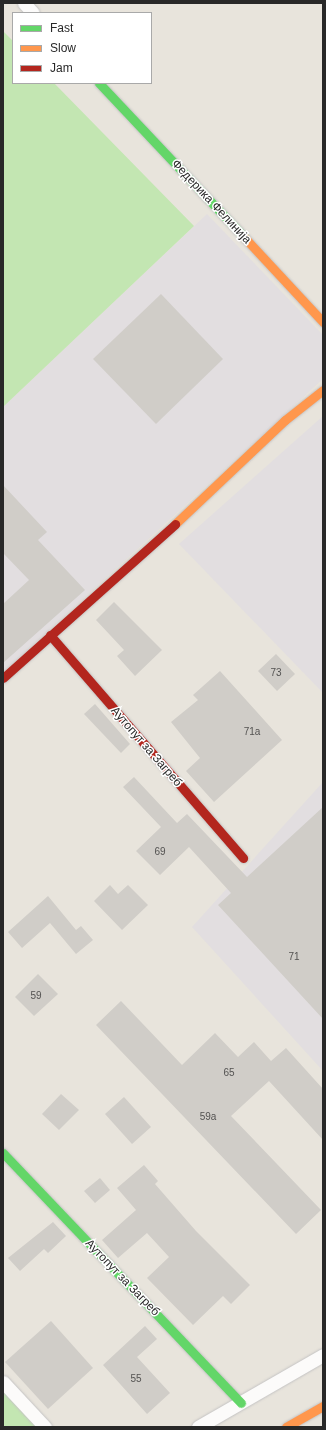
<!DOCTYPE html>
<meta charset="utf-8">
<style>
body{margin:0}
#map{position:relative;width:326px;height:1430px;overflow:hidden;background:#e8e4dc;font-family:Helvetica,sans-serif}
div>[style]{position:absolute}
.industrial>*{inset:0;background:#e2dee0}
.green>*{inset:0;background:#c3e6b2}
.building>*{inset:0;background:#d0cdc8}
.roads{filter:drop-shadow(0 0 1px #c4c3c3) drop-shadow(0 0 1px #c4c3c3)}
.street>*{height:13px;margin:-6.5px;padding:0 6.5px;transform-origin:6.5px;border-radius:6.5px;background:#fcfbfa}
.fast>*{height:9px;margin:-4.5px;padding:0 4.5px;transform-origin:4.5px;border-radius:4.5px;background:#63d668}
.slow>*{height:9px;margin:-4.5px;padding:0 4.5px;transform-origin:4.5px;border-radius:4.5px;background:#ff974d}
.jam>*{height:9px;margin:-4.5px;padding:0 4.5px;transform-origin:4.5px;border-radius:4.5px;background:#b3261e}
span{translate:-50% -50%;white-space:nowrap;text-align:center;line-height:1.15;-webkit-text-stroke:3px #fff;paint-order:stroke}
.number-label{font-size:10px;color:#535251}
.number-label span{-webkit-text-stroke-width:0}
.street-label{font-size:12px;color:#282828}
.frame{position:absolute;inset:0;border:4px solid #282828;pointer-events:none}
.legend{position:absolute;left:12px;top:12px;width:140px;height:72px;box-sizing:border-box;background:#fff;border:1px solid #a9a9a9;margin:0;padding:5px 7px;list-style:none;font-size:12px;color:#282828}
.legend li{display:flex;align-items:center;gap:8px;height:20px}
.legend b{width:20px;border:1px solid #a9a9a9}
</style>
<div id="map">
<div class="industrial">
<div style="clip-path:polygon(207px 214px,323px 335px,323px 379px,3px 672px,3px 407px)"></div>
<div style="clip-path:polygon(323px 416px,323px 693px,179px 544px)"></div>
<div style="clip-path:polygon(323px 782px,323px 1071px,192px 927px)"></div>
</div>
<div class="green">
<div style="clip-path:polygon(3px 31px,13px 41px,13px 83px,54px 83px,194px 226px,3px 407px)"></div>
<div style="clip-path:polygon(3px 1384px,44px 1427px,3px 1427px)"></div>
</div>
<div class="building">
<div style="clip-path:polygon(161px 294px,223px 359px,156px 424px,93px 359px)"></div>
<div style="clip-path:polygon(3px 485px,47px 532px,38px 540px,85px 590px,3px 663px,3px 604px,29px 580px,3px 553px)"></div>
<div style="clip-path:polygon(114px 602px,162px 650px,135px 676px,117px 656px,124px 650px,96px 620px)"></div>
<div style="clip-path:polygon(276px 654px,295px 674px,277px 691px,258px 671px)"></div>
<div style="clip-path:polygon(220px 671px,282px 740px,214px 802px,186px 771px,200px 758px,171px 722px,198px 700px,193px 695px)"></div>
<div style="clip-path:polygon(95px 704px,130px 744px,121px 753px,84px 714px)"></div>
<div style="clip-path:polygon(134px 777px,177px 823px,187px 814px,247px 877px,323px 807px,323px 1019px,218px 905px,231px 893px,189px 847px,160px 875px,136px 851px,161px 827px,123px 787px)"></div>
<div style="clip-path:polygon(110px 885px,118px 894px,128px 885px,148px 905px,122px 930px,94px 901px)"></div>
<div style="clip-path:polygon(48px 896px,76px 930px,81px 926px,93px 940px,76px 954px,50px 923px,22px 948px,8px 932px)"></div>
<div style="clip-path:polygon(38px 974px,58px 994px,34px 1016px,15px 997px)"></div>
<div style="clip-path:polygon(121px 1001px,182px 1065px,215px 1033px,238px 1057px,254px 1042px,271px 1061px,286px 1048px,323px 1089px,323px 1140px,269px 1081px,231px 1116px,321px 1210px,296px 1234px,96px 1025px)"></div>
<div style="clip-path:polygon(61px 1094px,79px 1110px,59px 1130px,42px 1114px)"></div>
<div style="clip-path:polygon(124px 1097px,151px 1127px,132px 1144px,105px 1114px)"></div>
<div style="clip-path:polygon(144px 1165px,158px 1181px,155px 1184px,196px 1231px,250px 1285px,231px 1304px,223px 1296px,193px 1325px,147px 1278px,169px 1257px,147px 1233px,118px 1258px,102px 1240px,136px 1210px,117px 1188px)"></div>
<div style="clip-path:polygon(100px 1178px,110px 1190px,95px 1203px,84px 1191px)"></div>
<div style="clip-path:polygon(53px 1222px,66px 1236px,48px 1253px,44px 1249px,20px 1271px,8px 1258px)"></div>
<div style="clip-path:polygon(51px 1321px,93px 1368px,48px 1409px,5px 1362px)"></div>
<div style="clip-path:polygon(145px 1326px,157px 1339px,137px 1357px,170px 1393px,147px 1414px,103px 1365px)"></div>
</div>
<div class="roads">
<div class="street">
<div style="left:24px;top:3px;width:13px;rotate:48deg"></div>
<div style="left:3px;top:1382px;width:62px;rotate:47deg"></div>
<div style="left:198px;top:1427px;width:144px;rotate:-29.9deg"></div>
</div>
<div class="fast">
<div style="left:99px;top:83px;width:212px;rotate:46.7deg"></div>
<div style="left:3px;top:1153px;width:345px;rotate:46.4deg"></div>
</div>
<div class="slow">
<div style="left:244px;top:237px;width:116px;rotate:47.1deg"></div>
<div style="left:175px;top:524px;width:151px;rotate:-43.4deg"></div>
<div style="left:285px;top:420px;width:48px;rotate:-38.3deg"></div>
<div style="left:286px;top:1427px;width:43px;rotate:-29.6deg"></div>
</div>
<div class="jam">
<div style="left:50px;top:635px;width:295px;rotate:49.1deg"></div>
<div style="left:3px;top:678px;width:231px;rotate:-41.8deg"></div>
</div>
</div>
<div class="number-label">
<span style="left:276px;top:673px">73</span>
<span style="left:252px;top:732px">71a</span>
<span style="left:160px;top:852px">69</span>
<span style="left:294px;top:957px">71</span>
<span style="left:36px;top:996px">59</span>
<span style="left:229px;top:1073px">65</span>
<span style="left:208px;top:1117px">59a</span>
<span style="left:136px;top:1379px">55</span>
</div>
<div class="street-label">
<span style="left:211px;top:202px;rotate:47deg">Федерика Фелинија</span>
<span style="left:146px;top:747px;rotate:49deg">Аутопут за Загреб</span>
<span style="left:122px;top:1278px;rotate:46deg">Аутопут за Загреб</span>
</div>
<div class="frame"></div>
<ul class="legend">
<li><b style="height:5px;background:#63d668"></b>Fast</li>
<li><b style="height:5px;background:#ff974d"></b>Slow</li>
<li><b style="height:5px;background:#b3261e"></b>Jam</li>
</ul>
</div>
